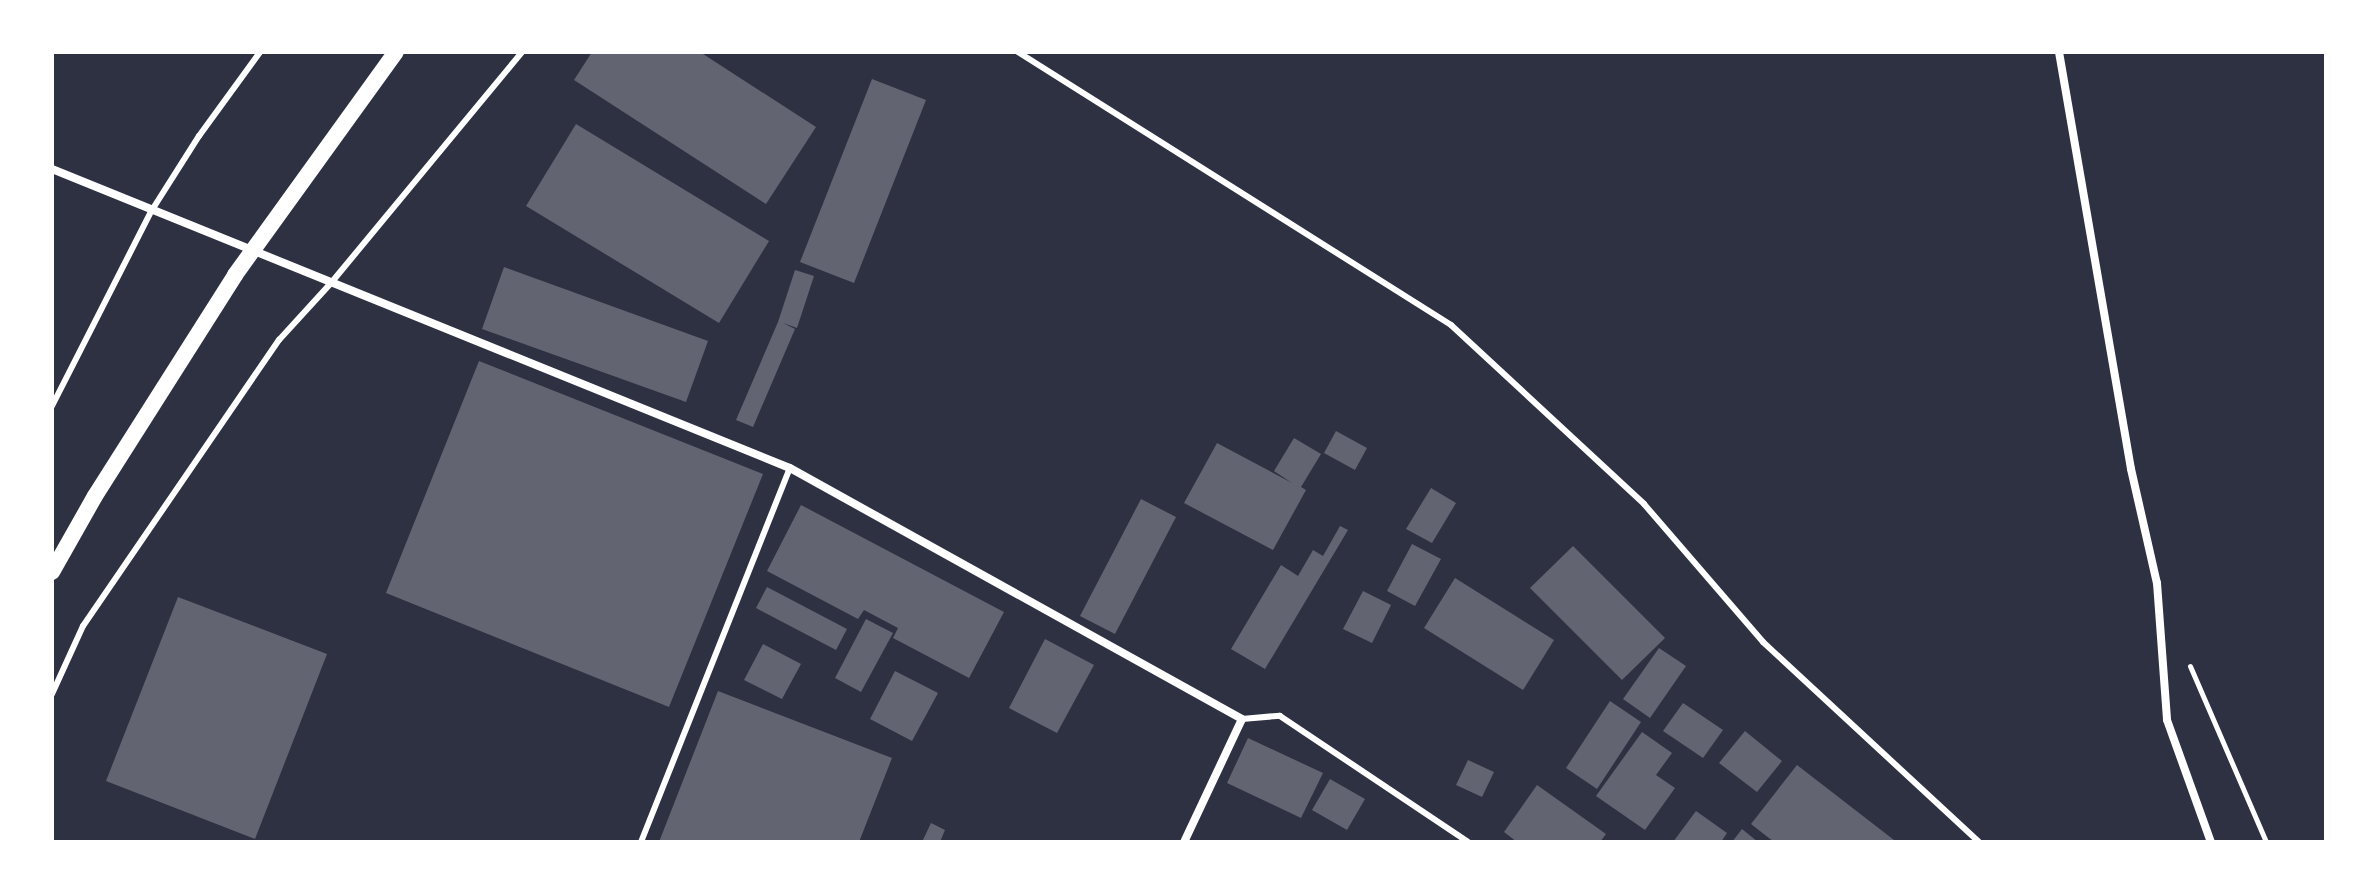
<!DOCTYPE html>
<style>
body{margin:0}
#map{position:relative;width:2378px;height:894px;overflow:hidden;background:#2d3142;font-family:"DejaVu Sans",sans-serif}
div>[style]{position:absolute}
.building>*{inset:0;background:#626471}
.path>*{height:5px;margin:-2.5px;padding:0 2.5px;transform-origin:2.5px;border-radius:2.5px;background:#fff}
.service>*{height:6px;margin:-3px;padding:0 3px;transform-origin:3px;border-radius:3px;background:#fff}
.minor>*{height:8px;margin:-4px;padding:0 4px;transform-origin:4px;border-radius:4px;background:#fff}
.secondary>*{height:16px;margin:-8px;padding:0 8px;transform-origin:8px;border-radius:8px;background:#fff}
span{translate:-50% -50%;white-space:nowrap;text-align:center;line-height:1.15;-webkit-text-stroke:8px #fff;paint-order:stroke}
.frame{position:absolute;inset:0;border:54px solid #fff;pointer-events:none}
</style>
<div id="map">
<div class="building">
<div style="clip-path:polygon(592px 52px,700px 52px,816px 127px,766px 204px,574px 80px)"></div>
<div style="clip-path:polygon(872px 79px,926px 100px,854px 283px,800px 262px)"></div>
<div style="clip-path:polygon(576px 124px,769px 241px,719px 323px,526px 206px)"></div>
<div style="clip-path:polygon(504px 267px,708px 341px,686px 402px,482px 329px)"></div>
<div style="clip-path:polygon(795px 270px,814px 276px,797px 328px,783px 323px,795px 329px,753px 427px,736px 420px,778px 322px)"></div>
<div style="clip-path:polygon(479px 361px,763px 474px,669px 707px,386px 593px)"></div>
<div style="clip-path:polygon(1336px 431px,1367px 448px,1355px 470px,1324px 453px)"></div>
<div style="clip-path:polygon(1294px 438px,1321px 454px,1301px 487px,1306px 490px,1273px 550px,1184px 503px,1217px 443px,1292px 483px,1274px 471px)"></div>
<div style="clip-path:polygon(1431px 488px,1456px 503px,1432px 543px,1406px 529px)"></div>
<div style="clip-path:polygon(1141px 499px,1176px 517px,1115px 634px,1080px 616px)"></div>
<div style="clip-path:polygon(801px 505px,1004px 612px,969px 678px,893px 638px,898px 628px,864px 610px,858px 619px,767px 571px)"></div>
<div style="clip-path:polygon(1340px 526px,1348px 530px,1265px 669px,1231px 649px,1281px 565px,1298px 576px,1313px 550px,1323px 556px)"></div>
<div style="clip-path:polygon(1412px 544px,1441px 559px,1415px 606px,1387px 591px)"></div>
<div style="clip-path:polygon(1573px 546px,1665px 638px,1622px 680px,1530px 588px)"></div>
<div style="clip-path:polygon(1455px 578px,1554px 640px,1523px 690px,1424px 628px)"></div>
<div style="clip-path:polygon(767px 587px,847px 629px,836px 650px,756px 608px)"></div>
<div style="clip-path:polygon(1363px 591px,1391px 605px,1372px 643px,1343px 629px)"></div>
<div style="clip-path:polygon(178px 597px,327px 654px,255px 839px,106px 781px)"></div>
<div style="clip-path:polygon(866px 619px,893px 633px,861px 692px,835px 678px)"></div>
<div style="clip-path:polygon(1045px 639px,1094px 665px,1057px 733px,1009px 708px)"></div>
<div style="clip-path:polygon(763px 644px,801px 664px,782px 699px,744px 680px)"></div>
<div style="clip-path:polygon(1659px 648px,1686px 666px,1650px 718px,1623px 699px)"></div>
<div style="clip-path:polygon(895px 671px,938px 693px,912px 741px,870px 719px)"></div>
<div style="clip-path:polygon(718px 691px,892px 758px,859px 842px,659px 842px)"></div>
<div style="clip-path:polygon(1610px 701px,1641px 722px,1597px 789px,1566px 768px)"></div>
<div style="clip-path:polygon(1683px 703px,1723px 730px,1703px 758px,1663px 731px)"></div>
<div style="clip-path:polygon(1745px 731px,1782px 761px,1757px 792px,1719px 763px)"></div>
<div style="clip-path:polygon(1642px 732px,1672px 753px,1656px 775px,1675px 788px,1645px 830px,1596px 796px)"></div>
<div style="clip-path:polygon(1248px 738px,1323px 773px,1301px 818px,1227px 783px)"></div>
<div style="clip-path:polygon(1468px 760px,1494px 772px,1482px 797px,1456px 785px)"></div>
<div style="clip-path:polygon(1797px 765px,1894px 840px,1892px 842px,1774px 842px,1751px 824px)"></div>
<div style="clip-path:polygon(1330px 779px,1365px 799px,1347px 830px,1312px 810px)"></div>
<div style="clip-path:polygon(1537px 785px,1606px 834px,1600px 842px,1517px 842px,1504px 832px)"></div>
<div style="clip-path:polygon(1696px 811px,1727px 833px,1721px 842px,1673px 842px)"></div>
<div style="clip-path:polygon(931px 823px,945px 830px,940px 842px,922px 842px)"></div>
<div style="clip-path:polygon(1742px 829px,1758px 842px,1732px 842px)"></div>
</div>
<div class="path">
<div style="left:2190px;top:666px;width:192px;rotate:66.6deg"></div>
</div>
<div class="service">
<div style="left:1018px;top:52px;width:512px;rotate:32.23deg"></div>
<div style="left:1451px;top:325px;width:263px;rotate:42.8deg"></div>
<div style="left:1644px;top:504px;width:182px;rotate:49.2deg"></div>
<div style="left:1763px;top:642px;width:294px;rotate:42.8deg"></div>
<div style="left:52px;top:406px;width:220px;rotate:-63deg"></div>
<div style="left:152px;top:210px;width:88px;rotate:-57.6deg"></div>
<div style="left:199px;top:136px;width:104px;rotate:-54deg"></div>
<div style="left:52px;top:694px;width:75px;rotate:-65.5deg"></div>
<div style="left:83px;top:626px;width:347px;rotate:-55.6deg"></div>
<div style="left:279px;top:340px;width:77px;rotate:-47.6deg"></div>
<div style="left:331px;top:283px;width:300px;rotate:-50.4deg"></div>
<div style="left:1242px;top:719px;width:38px;rotate:-5deg"></div>
<div style="left:1280px;top:716px;width:226px;rotate:33.8deg"></div>
<div style="left:641px;top:842px;width:403px;rotate:-68.3deg"></div>
</div>
<div class="minor">
<div style="left:2059px;top:52px;width:423px;rotate:80.2deg"></div>
<div style="left:2131px;top:469px;width:117px;rotate:77.2deg"></div>
<div style="left:2157px;top:583px;width:137px;rotate:85.8deg"></div>
<div style="left:2167px;top:720px;width:130px;rotate:70.2deg"></div>
<div style="left:52px;top:169px;width:796px;rotate:22.06deg"></div>
<div style="left:790px;top:468px;width:517px;rotate:29.04deg"></div>
<div style="left:1242px;top:719px;width:136px;rotate:115.2deg"></div>
</div>
<div class="secondary">
<div style="left:52px;top:572px;width:87px;rotate:-60.5deg"></div>
<div style="left:95px;top:496px;width:262px;rotate:-57.6deg"></div>
<div style="left:235px;top:275px;width:275px;rotate:-54.2deg"></div>
</div>
<div class="frame"></div>
</div>
